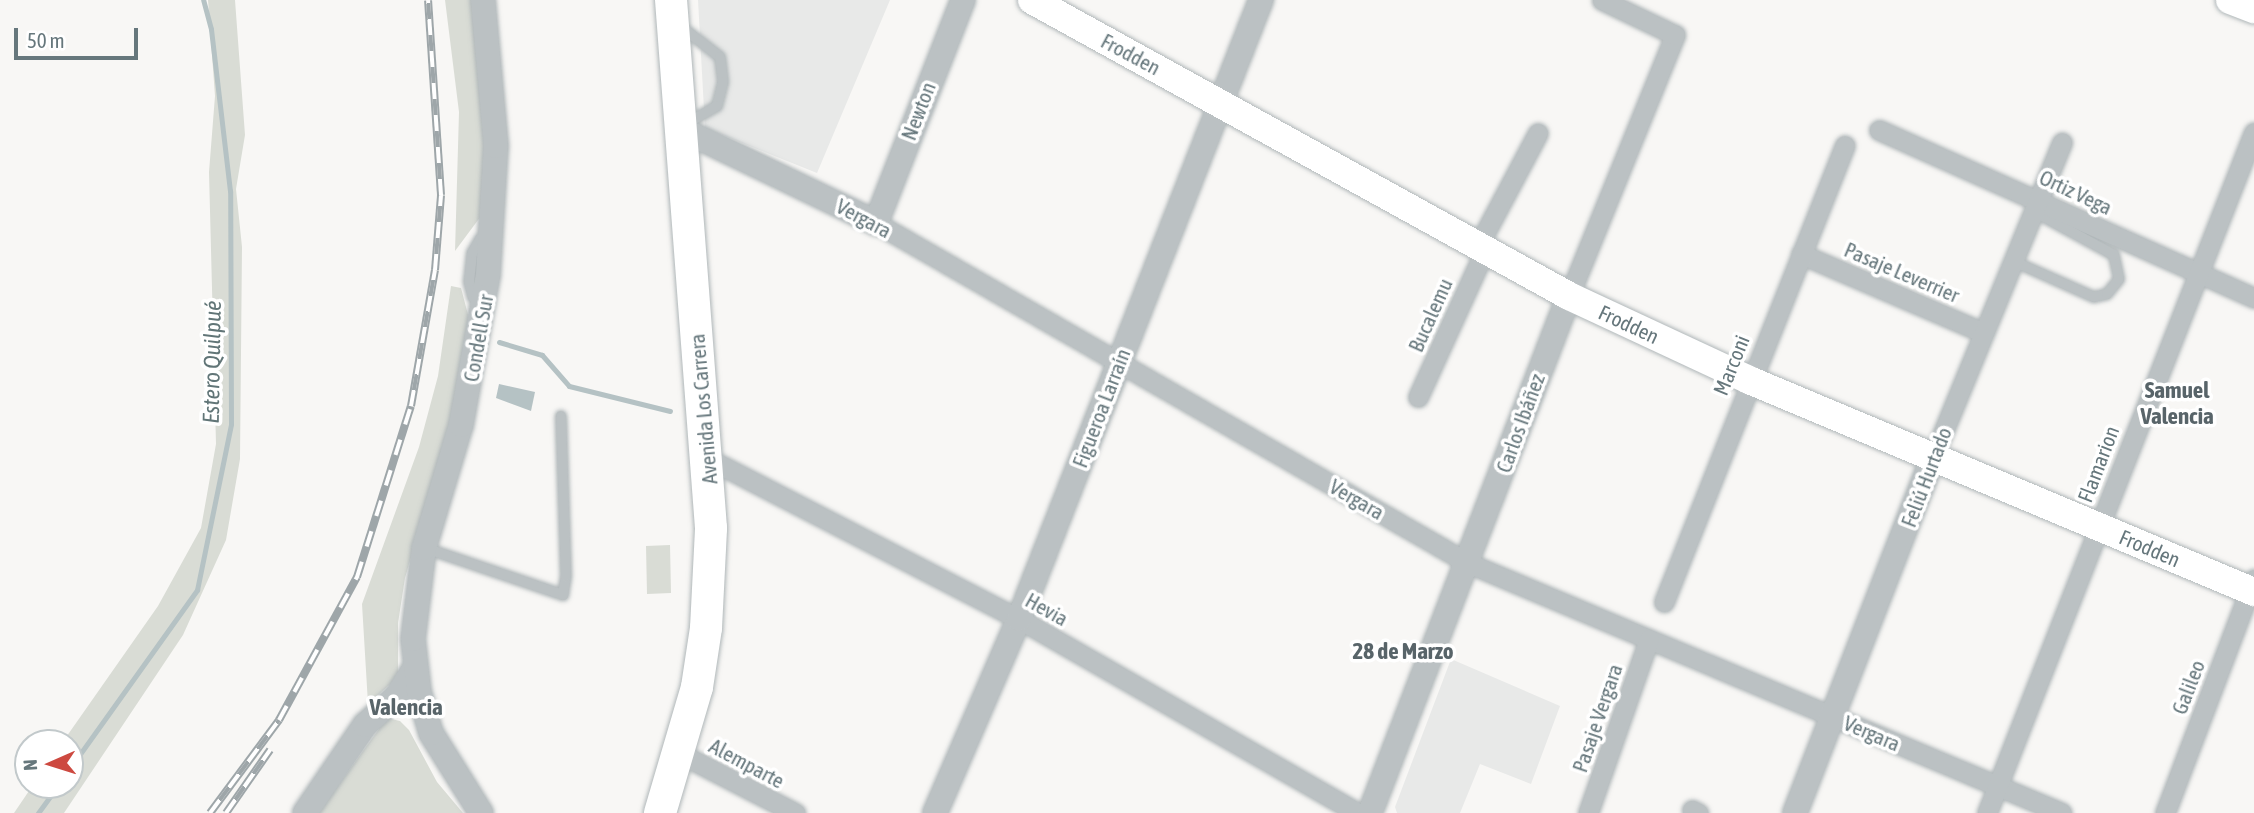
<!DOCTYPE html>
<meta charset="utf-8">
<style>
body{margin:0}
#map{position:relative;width:2254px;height:813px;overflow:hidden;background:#f8f7f5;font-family:"Asap Condensed",sans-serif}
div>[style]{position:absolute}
.built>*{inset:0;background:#e8e9e8}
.green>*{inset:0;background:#d9dcd5}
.water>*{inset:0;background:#b5c2c4}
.stream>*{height:5px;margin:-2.5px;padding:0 2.5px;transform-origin:2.5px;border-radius:2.5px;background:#b5c2c4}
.roads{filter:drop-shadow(0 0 2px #b0b7b9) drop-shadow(0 0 2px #b0b7b9)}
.service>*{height:10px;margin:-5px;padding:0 5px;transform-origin:5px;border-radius:5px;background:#bbc1c3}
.minor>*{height:19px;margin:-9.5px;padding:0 9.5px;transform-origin:9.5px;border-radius:9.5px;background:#bbc1c3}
.tertiary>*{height:24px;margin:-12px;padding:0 12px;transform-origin:12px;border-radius:12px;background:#bbc1c3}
.secondary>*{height:28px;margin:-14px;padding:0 14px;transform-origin:14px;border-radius:14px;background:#fff}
.primary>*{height:32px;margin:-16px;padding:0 16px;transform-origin:16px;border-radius:16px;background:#fff}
.rail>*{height:8px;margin-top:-4px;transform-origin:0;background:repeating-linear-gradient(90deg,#fff 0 16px,#9ea6a9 0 32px);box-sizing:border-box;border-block:2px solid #9ea6a9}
span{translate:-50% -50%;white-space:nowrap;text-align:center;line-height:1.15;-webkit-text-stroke:7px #fff;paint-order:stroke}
.street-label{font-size:21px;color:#66777c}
.water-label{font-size:23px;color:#617577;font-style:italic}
.neighbourhood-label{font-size:23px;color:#586469;font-weight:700}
.north{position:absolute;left:14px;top:729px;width:70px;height:70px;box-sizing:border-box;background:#fff;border:2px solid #c2c9cb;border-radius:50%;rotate:267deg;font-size:19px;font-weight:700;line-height:28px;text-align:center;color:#66777c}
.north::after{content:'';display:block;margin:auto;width:24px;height:32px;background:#cd4940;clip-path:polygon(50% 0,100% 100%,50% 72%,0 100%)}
.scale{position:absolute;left:14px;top:28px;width:124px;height:32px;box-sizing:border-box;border:4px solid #66777c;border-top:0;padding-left:9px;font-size:21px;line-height:24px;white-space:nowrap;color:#66777c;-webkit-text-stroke:5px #fff;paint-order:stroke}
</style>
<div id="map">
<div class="built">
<div style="clip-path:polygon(698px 0,890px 0,817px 173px,705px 128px)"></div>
<div style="clip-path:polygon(1451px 659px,1560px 706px,1531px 784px,1480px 764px,1460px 813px,1397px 813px,1395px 807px)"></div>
</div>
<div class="green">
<div style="clip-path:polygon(208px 0,235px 0,245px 135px,236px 189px,242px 247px,240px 459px,226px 540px,183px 635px,64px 813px,14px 813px,33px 785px,70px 785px,70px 743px,62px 743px,158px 606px,201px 528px,216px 444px,209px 172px,215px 96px)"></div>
<div style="clip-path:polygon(445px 0,476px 0,481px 29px,487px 208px,455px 251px,459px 112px)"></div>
<div style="clip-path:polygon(451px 286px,461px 288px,471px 326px,466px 366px,405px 578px,398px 623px,398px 677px,368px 704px,362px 604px,419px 447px,438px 376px)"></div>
<div style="clip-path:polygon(670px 545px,671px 593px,647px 594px,646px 546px)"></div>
<div style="clip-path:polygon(387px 718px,400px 721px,409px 730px,437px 782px,463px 813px,318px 813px)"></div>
</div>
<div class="water">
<div style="clip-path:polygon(499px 384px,535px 392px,531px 411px,496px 398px)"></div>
</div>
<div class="stream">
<div style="left:499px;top:342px;width:45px;rotate:16.8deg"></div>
<div style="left:542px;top:355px;width:41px;rotate:48.9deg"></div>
<div style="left:569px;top:386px;width:104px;rotate:13.9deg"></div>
<div style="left:70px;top:768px;width:219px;rotate:-54.5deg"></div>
<div style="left:197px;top:590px;width:169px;rotate:-78.4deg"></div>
<div style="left:231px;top:424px;width:233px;rotate:-90.2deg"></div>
<div style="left:230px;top:191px;width:163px;rotate:-96.7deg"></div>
<div style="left:211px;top:29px;width:30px;rotate:-105deg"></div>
<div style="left:38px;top:813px;width:34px;rotate:-54deg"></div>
</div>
<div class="roads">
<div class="service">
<div style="left:678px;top:24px;width:53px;rotate:38.2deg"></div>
<div style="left:720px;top:57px;width:25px;rotate:83deg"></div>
<div style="left:723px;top:82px;width:25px;rotate:104deg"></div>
<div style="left:717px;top:106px;width:36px;rotate:150deg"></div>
<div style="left:2013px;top:261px;width:89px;rotate:24deg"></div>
<div style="left:2094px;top:297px;width:13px;rotate:-13deg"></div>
<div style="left:2107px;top:294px;width:19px;rotate:-51deg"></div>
<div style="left:2119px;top:279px;width:25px;rotate:-102deg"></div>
<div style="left:2114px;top:255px;width:92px;rotate:-151.5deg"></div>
<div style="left:480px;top:300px;width:8px;rotate:-157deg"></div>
<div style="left:473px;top:297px;width:16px;rotate:-105deg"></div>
<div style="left:469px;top:282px;width:29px;rotate:-84deg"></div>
<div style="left:472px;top:253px;width:16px;rotate:-60deg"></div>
<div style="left:480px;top:239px;width:8px;rotate:-7deg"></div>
<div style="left:425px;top:548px;width:146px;rotate:18.8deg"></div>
<div style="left:563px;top:595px;width:19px;rotate:-81deg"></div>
<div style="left:566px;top:576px;width:160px;rotate:-91.8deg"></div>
</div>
<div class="minor">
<div style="left:1879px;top:130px;width:411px;rotate:24.1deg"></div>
<div style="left:876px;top:223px;width:683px;rotate:29.87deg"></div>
<div style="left:1468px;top:563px;width:644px;rotate:22.83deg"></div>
<div style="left:1477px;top:248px;width:130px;rotate:-62.1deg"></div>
<div style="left:1801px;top:254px;width:199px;rotate:23.3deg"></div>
<div style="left:1569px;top:296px;width:282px;rotate:-67.9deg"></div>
<div style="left:1675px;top:35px;width:81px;rotate:-154.4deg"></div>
<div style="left:1418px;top:397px;width:159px;rotate:-65.5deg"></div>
<div style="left:1933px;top:457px;width:340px;rotate:-67.7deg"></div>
<div style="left:707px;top:458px;width:351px;rotate:27.3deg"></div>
<div style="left:1019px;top:619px;width:391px;rotate:29.8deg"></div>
<div style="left:1664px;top:602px;width:491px;rotate:-68.4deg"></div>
<div style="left:679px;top:753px;width:131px;rotate:27.3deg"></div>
<div style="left:1692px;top:810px;width:7px;rotate:27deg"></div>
<div style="left:1588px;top:813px;width:184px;rotate:-70.7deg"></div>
<div style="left:1987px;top:813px;width:731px;rotate:-68.59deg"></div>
<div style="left:2165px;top:813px;width:250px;rotate:-69.2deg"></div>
</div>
<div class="tertiary">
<div style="left:679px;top:128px;width:219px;rotate:25.7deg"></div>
<div style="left:876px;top:223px;width:239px;rotate:-68.7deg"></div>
<div style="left:305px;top:813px;width:107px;rotate:-55.7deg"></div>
<div style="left:365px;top:725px;width:43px;rotate:-42.2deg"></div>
<div style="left:397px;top:696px;width:32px;rotate:-58deg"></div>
<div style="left:481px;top:813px;width:94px;rotate:-122deg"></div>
<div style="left:431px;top:733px;width:43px;rotate:-106.3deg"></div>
<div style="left:419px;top:692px;width:53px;rotate:-96.5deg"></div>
<div style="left:413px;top:639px;width:92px;rotate:-83.1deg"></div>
<div style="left:424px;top:548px;width:128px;rotate:-73.3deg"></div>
<div style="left:461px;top:425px;width:152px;rotate:-79.8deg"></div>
<div style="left:488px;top:275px;width:129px;rotate:-86.5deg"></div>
<div style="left:496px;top:146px;width:147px;rotate:-95.1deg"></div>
<div style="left:935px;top:813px;width:211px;rotate:-66.6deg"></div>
<div style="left:1019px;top:619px;width:665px;rotate:-68.65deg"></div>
<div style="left:1370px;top:813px;width:554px;rotate:-68.95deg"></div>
<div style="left:1795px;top:813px;width:382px;rotate:-68.8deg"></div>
</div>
<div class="secondary">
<div style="left:1032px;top:0;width:613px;rotate:28.86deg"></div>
<div style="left:1569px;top:296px;width:199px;rotate:25deg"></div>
<div style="left:1749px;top:380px;width:548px;rotate:22.77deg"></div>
<div style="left:2230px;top:0;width:26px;rotate:21deg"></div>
</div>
<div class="primary">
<div style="left:660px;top:813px;width:131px;rotate:-73.6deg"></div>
<div style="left:697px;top:687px;width:60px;rotate:-81.3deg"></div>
<div style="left:706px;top:628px;width:100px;rotate:-87.1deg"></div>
<div style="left:711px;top:528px;width:530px;rotate:-94.33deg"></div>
</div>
</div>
<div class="rail">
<div style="left:210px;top:813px;width:116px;rotate:-53.4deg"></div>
<div style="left:279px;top:720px;width:163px;rotate:-61.4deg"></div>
<div style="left:357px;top:577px;width:179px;rotate:-72.5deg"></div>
<div style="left:411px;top:406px;width:138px;rotate:-80deg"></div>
<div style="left:435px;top:270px;width:75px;rotate:-85.4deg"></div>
<div style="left:441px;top:195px;width:195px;rotate:-93.8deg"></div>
<div style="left:226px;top:813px;width:77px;rotate:-55.1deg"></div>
</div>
<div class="street-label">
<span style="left:1131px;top:54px;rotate:28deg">Frodden</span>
<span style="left:918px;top:111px;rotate:-69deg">Newton</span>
<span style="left:2076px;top:192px;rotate:25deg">Ortiz Vega</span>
<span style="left:864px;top:218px;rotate:28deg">Vergara</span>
<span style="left:1902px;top:272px;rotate:23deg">Pasaje Leverrier</span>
<span style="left:1430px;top:315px;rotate:-66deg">Bucalemu</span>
<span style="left:1629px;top:324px;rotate:25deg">Frodden</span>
<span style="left:478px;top:338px;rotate:-80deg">Condell Sur</span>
<span style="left:1731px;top:365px;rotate:-68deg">Marconi</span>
<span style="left:1101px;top:408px;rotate:-69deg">Figueroa Larraín</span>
<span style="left:703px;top:409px;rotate:-95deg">Avenida Los Carrera</span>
<span style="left:1520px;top:423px;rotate:-70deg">Carlos Ibáñez</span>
<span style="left:2098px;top:464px;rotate:-69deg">Flamarion</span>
<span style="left:1926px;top:477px;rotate:-69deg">Feliú Hurtado</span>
<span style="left:1357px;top:499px;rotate:30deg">Vergara</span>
<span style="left:2150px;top:548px;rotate:23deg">Frodden</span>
<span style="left:1047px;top:609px;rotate:29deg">Hevia</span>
<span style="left:2188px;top:687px;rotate:-69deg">Galileo</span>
<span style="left:1597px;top:718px;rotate:-71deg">Pasaje Vergara</span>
<span style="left:1872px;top:733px;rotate:23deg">Vergara</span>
<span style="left:747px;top:763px;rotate:28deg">Alemparte</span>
</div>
<div class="water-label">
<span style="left:212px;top:362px;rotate:-89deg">Estero Quilpué</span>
</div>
<div class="neighbourhood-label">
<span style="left:2177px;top:403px">Samuel<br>Valencia</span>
<span style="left:1403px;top:651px">28 de Marzo</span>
<span style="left:406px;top:707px">Valencia</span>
</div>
<div class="north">N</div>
<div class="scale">50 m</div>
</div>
